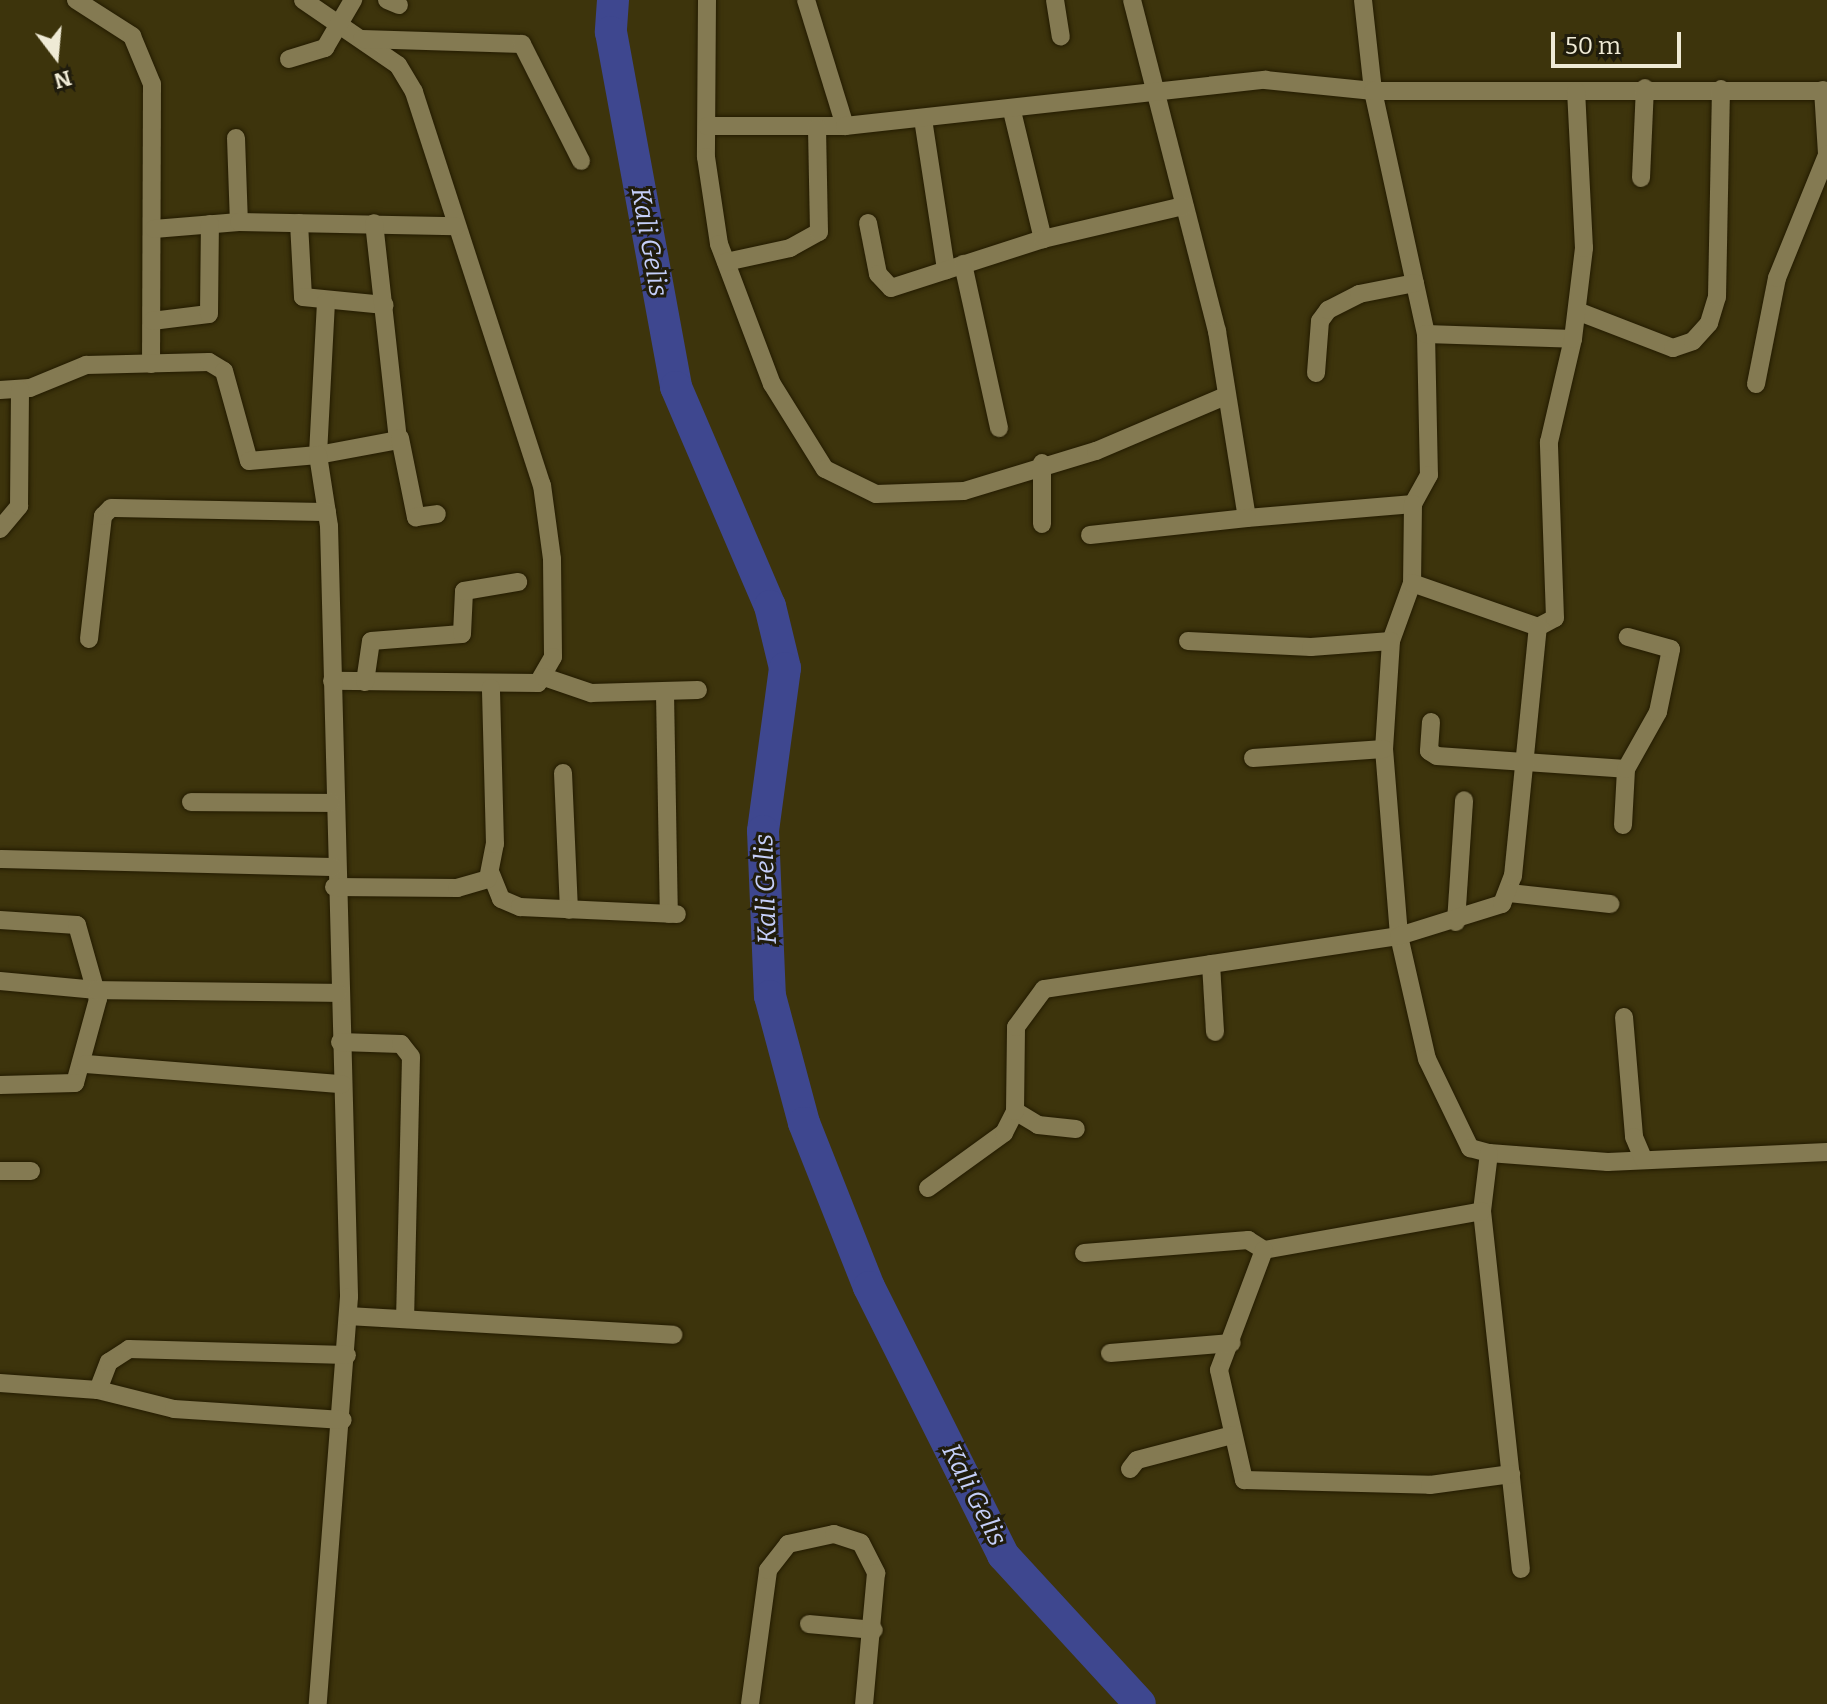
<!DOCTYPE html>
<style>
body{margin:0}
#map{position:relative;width:1827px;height:1704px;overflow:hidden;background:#3d340c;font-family:Bitter,serif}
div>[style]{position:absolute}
.river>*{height:32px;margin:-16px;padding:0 16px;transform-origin:16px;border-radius:16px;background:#3e478f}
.roads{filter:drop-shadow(0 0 2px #231b00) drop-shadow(0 0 2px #231b00)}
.street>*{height:18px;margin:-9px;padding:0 9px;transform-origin:9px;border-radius:9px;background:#847a52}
span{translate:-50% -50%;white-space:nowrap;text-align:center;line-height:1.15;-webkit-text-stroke:6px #201c0c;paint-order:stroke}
.water-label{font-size:26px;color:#c5cff9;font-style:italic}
.north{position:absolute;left:16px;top:16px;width:80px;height:80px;-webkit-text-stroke:6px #201c0c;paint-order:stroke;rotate:164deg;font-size:22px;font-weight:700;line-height:32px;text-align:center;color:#efead5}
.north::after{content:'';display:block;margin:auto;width:28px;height:36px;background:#efead5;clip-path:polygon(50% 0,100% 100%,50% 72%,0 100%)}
.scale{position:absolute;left:1551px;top:32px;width:130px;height:36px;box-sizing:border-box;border:4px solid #efead5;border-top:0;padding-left:10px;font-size:24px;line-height:28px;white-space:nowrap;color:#efead5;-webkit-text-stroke:6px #201c0c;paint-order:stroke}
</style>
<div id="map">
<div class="river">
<div style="left:613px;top:0;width:32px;rotate:94deg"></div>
<div style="left:611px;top:32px;width:361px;rotate:79.6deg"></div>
<div style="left:676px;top:387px;width:238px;rotate:66.8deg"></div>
<div style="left:770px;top:606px;width:64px;rotate:76.4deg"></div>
<div style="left:785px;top:668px;width:164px;rotate:97.7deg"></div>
<div style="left:763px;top:831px;width:165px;rotate:87.6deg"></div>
<div style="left:770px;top:996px;width:131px;rotate:75deg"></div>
<div style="left:804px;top:1123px;width:176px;rotate:68.4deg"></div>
<div style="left:869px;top:1287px;width:300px;rotate:63.4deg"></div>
<div style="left:1003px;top:1555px;width:202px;rotate:47.4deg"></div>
</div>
<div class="roads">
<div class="street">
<div style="left:76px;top:0;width:67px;rotate:32.7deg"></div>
<div style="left:132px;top:36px;width:52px;rotate:67.4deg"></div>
<div style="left:152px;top:84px;width:280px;rotate:90.2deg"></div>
<div style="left:303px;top:0;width:115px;rotate:34.4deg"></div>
<div style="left:398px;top:65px;width:31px;rotate:59deg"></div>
<div style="left:414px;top:92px;width:413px;rotate:72deg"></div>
<div style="left:542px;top:485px;width:75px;rotate:82.3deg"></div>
<div style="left:552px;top:559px;width:98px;rotate:89.4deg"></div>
<div style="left:553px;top:657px;width:30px;rotate:120deg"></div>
<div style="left:538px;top:683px;width:206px;rotate:-179.4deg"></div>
<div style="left:387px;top:0;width:13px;rotate:23deg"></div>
<div style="left:707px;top:0;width:157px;rotate:90.4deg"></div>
<div style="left:706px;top:157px;width:88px;rotate:81.5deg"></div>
<div style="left:719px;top:244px;width:150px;rotate:69.3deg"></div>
<div style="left:772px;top:384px;width:100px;rotate:58.1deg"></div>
<div style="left:825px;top:469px;width:57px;rotate:26.1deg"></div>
<div style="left:876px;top:494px;width:88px;rotate:-2deg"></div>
<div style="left:964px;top:491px;width:138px;rotate:-16.9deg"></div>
<div style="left:1096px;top:451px;width:138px;rotate:-23deg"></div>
<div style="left:806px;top:0;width:132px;rotate:72.8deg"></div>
<div style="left:1055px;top:0;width:37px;rotate:81deg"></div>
<div style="left:1132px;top:0;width:342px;rotate:75.6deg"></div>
<div style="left:1217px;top:331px;width:189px;rotate:80.9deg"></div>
<div style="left:1247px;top:518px;width:167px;rotate:-4.8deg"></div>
<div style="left:1363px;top:0;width:92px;rotate:83.7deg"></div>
<div style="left:1373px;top:91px;width:249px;rotate:77.7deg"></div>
<div style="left:1426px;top:334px;width:141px;rotate:88.8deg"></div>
<div style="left:1429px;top:475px;width:33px;rotate:119deg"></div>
<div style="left:1413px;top:504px;width:79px;rotate:90.7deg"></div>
<div style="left:1412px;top:583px;width:62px;rotate:109.9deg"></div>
<div style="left:1391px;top:641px;width:108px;rotate:93.7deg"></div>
<div style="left:1384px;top:749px;width:188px;rotate:85.4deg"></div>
<div style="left:1399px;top:936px;width:126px;rotate:77.2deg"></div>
<div style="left:1427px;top:1059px;width:99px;rotate:64.2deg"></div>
<div style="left:1470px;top:1148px;width:20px;rotate:15deg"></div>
<div style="left:1489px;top:1153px;width:119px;rotate:4.3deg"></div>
<div style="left:1608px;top:1162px;width:219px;rotate:-2.6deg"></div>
<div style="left:362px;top:39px;width:160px;rotate:1.8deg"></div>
<div style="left:522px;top:44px;width:131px;rotate:63.2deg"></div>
<div style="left:289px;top:59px;width:38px;rotate:-17deg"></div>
<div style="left:325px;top:48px;width:56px;rotate:-59.7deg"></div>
<div style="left:1823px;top:90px;width:63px;rotate:86.4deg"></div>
<div style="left:1012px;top:111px;width:132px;rotate:76.4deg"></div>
<div style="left:923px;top:119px;width:153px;rotate:81.3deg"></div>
<div style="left:707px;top:126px;width:138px"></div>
<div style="left:845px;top:126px;width:423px;rotate:-6.3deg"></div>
<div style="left:1265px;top:80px;width:109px;rotate:5.8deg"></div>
<div style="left:1373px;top:91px;width:454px"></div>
<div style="left:236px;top:138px;width:84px;rotate:88deg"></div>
<div style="left:1641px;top:178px;width:90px;rotate:-87.5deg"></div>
<div style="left:299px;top:223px;width:74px;rotate:86.9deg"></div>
<div style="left:303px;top:297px;width:82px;rotate:5.6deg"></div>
<div style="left:868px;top:223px;width:52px;rotate:78.9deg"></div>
<div style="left:878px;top:274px;width:19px;rotate:47deg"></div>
<div style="left:891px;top:288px;width:160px;rotate:-17.9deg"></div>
<div style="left:1043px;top:239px;width:145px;rotate:-13.2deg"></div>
<div style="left:154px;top:229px;width:85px;rotate:-4.7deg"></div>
<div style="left:239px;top:222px;width:217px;rotate:1.1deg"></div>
<div style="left:726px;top:262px;width:66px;rotate:-12.3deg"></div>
<div style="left:790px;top:248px;width:33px;rotate:-29deg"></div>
<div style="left:819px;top:232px;width:104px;rotate:-91.1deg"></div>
<div style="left:963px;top:264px;width:168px;rotate:77.6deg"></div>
<div style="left:326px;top:302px;width:153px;rotate:93deg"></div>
<div style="left:318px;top:455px;width:81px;rotate:-10.6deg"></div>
<div style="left:398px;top:440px;width:218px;rotate:-96.3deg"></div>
<div style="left:1577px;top:311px;width:103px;rotate:21.1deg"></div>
<div style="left:1673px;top:348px;width:21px;rotate:-19deg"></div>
<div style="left:1693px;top:341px;width:24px;rotate:-48deg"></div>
<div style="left:1709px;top:323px;width:27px;rotate:-73deg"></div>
<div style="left:1717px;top:297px;width:208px;rotate:-88.9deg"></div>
<div style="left:152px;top:321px;width:57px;rotate:-7deg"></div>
<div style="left:209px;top:314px;width:90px;rotate:-89.4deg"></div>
<div style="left:1426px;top:334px;width:147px;rotate:1.9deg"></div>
<div style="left:1316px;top:373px;width:52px;rotate:-85.6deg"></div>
<div style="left:1320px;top:321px;width:14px;rotate:-54deg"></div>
<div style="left:1328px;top:310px;width:35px;rotate:-27deg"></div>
<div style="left:1359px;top:294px;width:57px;rotate:-11.1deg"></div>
<div style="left:1756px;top:384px;width:108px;rotate:-78.8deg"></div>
<div style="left:1777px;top:278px;width:133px;rotate:-67.9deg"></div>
<div style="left:0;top:390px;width:30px;rotate:-4deg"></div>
<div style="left:30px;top:388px;width:61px;rotate:-22.3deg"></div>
<div style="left:86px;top:365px;width:123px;rotate:-1.4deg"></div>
<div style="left:209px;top:362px;width:17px;rotate:31deg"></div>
<div style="left:224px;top:371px;width:93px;rotate:74.5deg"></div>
<div style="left:249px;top:461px;width:69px;rotate:-5deg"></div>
<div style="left:318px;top:455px;width:72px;rotate:81.2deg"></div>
<div style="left:329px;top:526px;width:771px;rotate:88.51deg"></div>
<div style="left:349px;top:1297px;width:408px;rotate:94.4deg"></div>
<div style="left:400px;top:438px;width:81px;rotate:78.6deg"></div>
<div style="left:416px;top:517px;width:21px;rotate:-8deg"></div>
<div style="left:1042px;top:524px;width:61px;rotate:-90deg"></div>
<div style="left:0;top:529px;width:30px;rotate:-50deg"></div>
<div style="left:19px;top:506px;width:116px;rotate:-89.5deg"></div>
<div style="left:1090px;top:535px;width:158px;rotate:-6.2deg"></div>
<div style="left:1412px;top:583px;width:133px;rotate:19.2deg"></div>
<div style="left:1538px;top:627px;width:19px;rotate:-28deg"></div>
<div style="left:1555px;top:618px;width:176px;rotate:-92deg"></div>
<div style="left:1549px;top:442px;width:106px;rotate:-76.9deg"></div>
<div style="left:1573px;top:339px;width:92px;rotate:-83.1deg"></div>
<div style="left:1584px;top:248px;width:157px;rotate:-92.9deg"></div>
<div style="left:89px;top:639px;width:124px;rotate:-83.5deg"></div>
<div style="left:103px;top:516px;width:11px;rotate:-45deg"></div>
<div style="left:111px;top:508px;width:216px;rotate:1.1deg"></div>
<div style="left:1188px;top:641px;width:123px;rotate:2.8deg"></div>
<div style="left:1311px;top:647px;width:80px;rotate:-4.3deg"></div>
<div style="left:544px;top:677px;width:50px;rotate:18.8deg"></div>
<div style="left:591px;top:693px;width:107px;rotate:-1.6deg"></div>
<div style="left:365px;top:682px;width:41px;rotate:-81.7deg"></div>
<div style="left:371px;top:641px;width:91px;rotate:-4.4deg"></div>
<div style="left:462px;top:634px;width:43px;rotate:-87.3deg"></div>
<div style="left:464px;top:591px;width:55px;rotate:-9.5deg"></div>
<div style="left:665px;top:693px;width:221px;rotate:89deg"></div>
<div style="left:1431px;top:722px;width:29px;rotate:94deg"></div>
<div style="left:1429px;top:751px;width:9px;rotate:32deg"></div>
<div style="left:1437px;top:756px;width:189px;rotate:3.9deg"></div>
<div style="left:1253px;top:758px;width:131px;rotate:-3.9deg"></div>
<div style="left:563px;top:773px;width:137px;rotate:87.5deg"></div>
<div style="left:191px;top:802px;width:140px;rotate:0.4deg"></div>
<div style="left:1623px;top:825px;width:56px;rotate:-86.9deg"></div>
<div style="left:1626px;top:769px;width:65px;rotate:-60.7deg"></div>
<div style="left:1658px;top:712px;width:64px;rotate:-78.3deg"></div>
<div style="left:1671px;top:649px;width:45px;rotate:-164.4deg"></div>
<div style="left:0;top:859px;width:333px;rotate:1.4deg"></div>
<div style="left:491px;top:874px;width:27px;rotate:68deg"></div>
<div style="left:501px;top:899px;width:21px;rotate:23deg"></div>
<div style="left:520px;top:907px;width:157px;rotate:2.6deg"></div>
<div style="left:334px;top:887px;width:123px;rotate:0.5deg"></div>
<div style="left:457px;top:888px;width:32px;rotate:-16deg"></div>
<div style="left:488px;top:879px;width:36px;rotate:-79deg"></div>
<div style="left:495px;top:844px;width:156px;rotate:-91.5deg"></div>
<div style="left:1509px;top:893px;width:102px;rotate:6.2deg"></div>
<div style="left:0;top:920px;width:77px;rotate:3.7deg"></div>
<div style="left:77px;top:925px;width:77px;rotate:74.2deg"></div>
<div style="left:98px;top:999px;width:87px;rotate:105.3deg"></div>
<div style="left:75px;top:1083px;width:75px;rotate:178.5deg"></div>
<div style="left:1456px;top:922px;width:122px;rotate:-86.2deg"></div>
<div style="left:1211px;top:964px;width:68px;rotate:86.6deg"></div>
<div style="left:0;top:981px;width:97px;rotate:5.3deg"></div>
<div style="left:97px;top:990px;width:241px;rotate:0.7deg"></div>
<div style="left:1624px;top:1017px;width:120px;rotate:85.2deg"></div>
<div style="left:1634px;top:1137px;width:25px;rotate:67deg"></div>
<div style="left:340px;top:1042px;width:61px;rotate:1.9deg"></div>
<div style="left:401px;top:1044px;width:16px;rotate:52deg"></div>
<div style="left:411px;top:1057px;width:262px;rotate:91.3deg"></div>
<div style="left:86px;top:1064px;width:257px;rotate:4.5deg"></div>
<div style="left:1015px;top:1111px;width:27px;rotate:31deg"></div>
<div style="left:1038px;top:1125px;width:38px;rotate:6deg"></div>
<div style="left:1489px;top:1153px;width:58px;rotate:96.9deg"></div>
<div style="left:1482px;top:1211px;width:360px;rotate:83.8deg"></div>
<div style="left:0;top:1171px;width:31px"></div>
<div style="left:928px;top:1188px;width:94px;rotate:-35.9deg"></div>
<div style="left:1004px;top:1133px;width:25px;rotate:-63deg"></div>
<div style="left:1015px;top:1111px;width:84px;rotate:-89.3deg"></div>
<div style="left:1016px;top:1027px;width:47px;rotate:-53.6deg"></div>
<div style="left:1044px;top:989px;width:359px;rotate:-8.5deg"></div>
<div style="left:1399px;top:936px;width:108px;rotate:-17.3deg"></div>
<div style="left:1502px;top:904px;width:30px;rotate:-69deg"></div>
<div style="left:1513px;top:876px;width:250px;rotate:-84.3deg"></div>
<div style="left:1264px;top:1250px;width:221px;rotate:-10.1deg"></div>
<div style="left:1084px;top:1253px;width:165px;rotate:-4.5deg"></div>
<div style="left:1248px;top:1240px;width:19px;rotate:32deg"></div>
<div style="left:1264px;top:1250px;width:128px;rotate:110.6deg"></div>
<div style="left:1219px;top:1370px;width:113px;rotate:77.2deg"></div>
<div style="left:1244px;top:1480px;width:186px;rotate:1.5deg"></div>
<div style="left:1430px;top:1485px;width:82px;rotate:-7.7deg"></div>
<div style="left:348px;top:1316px;width:326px;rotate:3.3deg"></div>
<div style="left:1110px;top:1353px;width:122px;rotate:-4.7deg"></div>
<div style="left:0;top:1383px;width:98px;rotate:4.1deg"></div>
<div style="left:98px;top:1390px;width:78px;rotate:14deg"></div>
<div style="left:174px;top:1409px;width:169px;rotate:3.7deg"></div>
<div style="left:98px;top:1390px;width:30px;rotate:-69deg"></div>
<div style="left:109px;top:1362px;width:24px;rotate:-33deg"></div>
<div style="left:129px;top:1349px;width:218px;rotate:1.6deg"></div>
<div style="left:1130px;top:1469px;width:11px;rotate:-52deg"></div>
<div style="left:1137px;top:1460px;width:98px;rotate:-14.7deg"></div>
<div style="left:809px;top:1624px;width:65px;rotate:5.3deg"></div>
<div style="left:750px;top:1704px;width:135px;rotate:-82.3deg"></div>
<div style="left:768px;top:1570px;width:33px;rotate:-52deg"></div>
<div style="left:788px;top:1544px;width:47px;rotate:-12.3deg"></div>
<div style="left:834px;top:1534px;width:28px;rotate:18deg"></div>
<div style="left:861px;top:1543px;width:34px;rotate:63deg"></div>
<div style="left:876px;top:1573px;width:132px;rotate:95.2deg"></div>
</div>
</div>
<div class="water-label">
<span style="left:649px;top:242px;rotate:80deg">Kali Gelis</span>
<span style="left:766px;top:889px;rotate:-92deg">Kali Gelis</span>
<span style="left:974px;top:1495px;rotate:63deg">Kali Gelis</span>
</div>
<div class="north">N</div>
<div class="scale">50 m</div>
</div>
